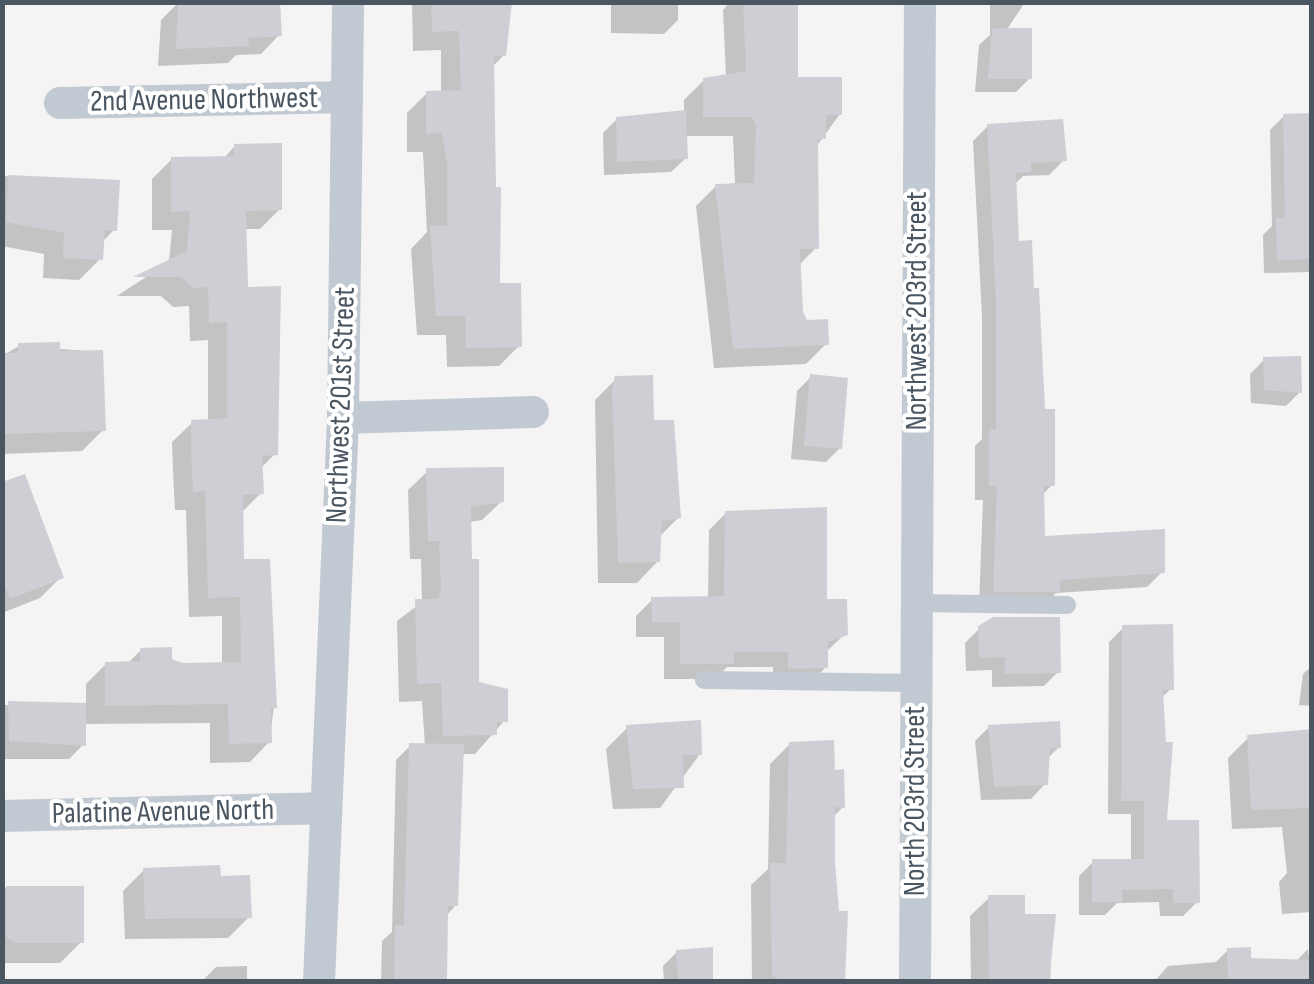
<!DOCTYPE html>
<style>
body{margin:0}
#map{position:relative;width:1314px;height:984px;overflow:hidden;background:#f5f3f3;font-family:"Sofia Sans Condensed",sans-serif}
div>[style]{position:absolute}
.shadow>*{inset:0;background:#0003}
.building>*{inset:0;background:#cdcfd5}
.service>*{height:18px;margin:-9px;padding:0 9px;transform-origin:9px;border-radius:9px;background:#c1cad2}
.minor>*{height:32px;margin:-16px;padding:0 16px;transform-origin:16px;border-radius:16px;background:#c1cad2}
span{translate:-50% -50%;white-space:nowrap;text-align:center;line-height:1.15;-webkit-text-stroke:8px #fff;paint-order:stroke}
.street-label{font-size:30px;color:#4a5661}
.frame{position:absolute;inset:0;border:5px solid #4a5661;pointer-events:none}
</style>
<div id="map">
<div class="shadow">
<div style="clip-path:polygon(179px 2px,279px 35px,261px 54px,236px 55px,228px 63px,158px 66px,161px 20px)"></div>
<div style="clip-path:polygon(412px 2px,508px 2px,504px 55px,492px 67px,498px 286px,519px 346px,499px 366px,447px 367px,446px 335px,417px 335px,411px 249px,427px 232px,423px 152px,407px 152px,407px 113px,427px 93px,441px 93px,441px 50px,413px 51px)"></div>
<div style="clip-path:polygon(611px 2px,678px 2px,678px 20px,664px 34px,611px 33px)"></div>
<div style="clip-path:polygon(730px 2px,784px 2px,796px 79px,840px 114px,816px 147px,816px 248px,798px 266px,800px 313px,826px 344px,806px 364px,714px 368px,696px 206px,716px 186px,735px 183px,733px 136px,685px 136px,686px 158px,671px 172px,604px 175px,603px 133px,617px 119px,684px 113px,684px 100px,704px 80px,726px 77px,723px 10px)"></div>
<div style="clip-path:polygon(990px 2px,1025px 2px,1006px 31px,1030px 78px,1016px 92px,975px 92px,979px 45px,990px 35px)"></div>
<div style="clip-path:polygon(1284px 116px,1312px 116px,1312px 272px,1264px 273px,1263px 235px,1272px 226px,1270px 130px)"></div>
<div style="clip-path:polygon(988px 126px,1064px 160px,1049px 175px,1023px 176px,1014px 185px,1016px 243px,1052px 485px,1041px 496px,1042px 539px,1162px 572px,1147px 587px,1056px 593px,1042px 606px,979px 606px,983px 500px,975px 500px,975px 446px,982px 439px,982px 317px,973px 141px)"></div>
<div style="clip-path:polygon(235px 146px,280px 209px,260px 229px,244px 229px,246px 289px,275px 454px,260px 469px,261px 493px,240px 514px,242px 562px,274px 707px,269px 742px,250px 762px,210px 763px,210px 723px,83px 724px,83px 745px,69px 759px,2px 759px,2px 705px,86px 706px,86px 684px,106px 664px,127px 664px,141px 650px,182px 666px,222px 665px,222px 616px,189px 617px,186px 510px,175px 510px,173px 471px,172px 442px,192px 423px,208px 422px,208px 340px,190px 341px,189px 306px,173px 307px,161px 296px,117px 296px,169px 262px,172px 230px,152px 230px,152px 179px,172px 159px,223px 159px)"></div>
<div style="clip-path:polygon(2px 176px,117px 183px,114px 230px,102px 242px,100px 259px,79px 280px,43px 278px,44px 254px,2px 246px)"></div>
<div style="clip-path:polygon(19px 346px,101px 352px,103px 430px,82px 451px,2px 454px,2px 356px)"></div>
<div style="clip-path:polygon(1264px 360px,1300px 392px,1286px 406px,1251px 403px,1250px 374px)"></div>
<div style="clip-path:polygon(811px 377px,840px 448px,826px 462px,791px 459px,797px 391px)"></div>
<div style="clip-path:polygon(616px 379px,652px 422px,679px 517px,659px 537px,658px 561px,637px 583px,598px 583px,595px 400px)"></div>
<div style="clip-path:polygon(428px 471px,502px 501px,482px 520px,469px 522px,476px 684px,505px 720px,475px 754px,461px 754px,456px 905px,446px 916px,444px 982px,381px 982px,382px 941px,392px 932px,396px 760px,410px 746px,425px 746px,422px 701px,399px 702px,397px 621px,422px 602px,421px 559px,410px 559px,408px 490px)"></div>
<div style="clip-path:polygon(726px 513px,825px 602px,845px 634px,826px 652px,826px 667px,809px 684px,773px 684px,773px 667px,727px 667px,715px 679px,664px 679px,664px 637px,636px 637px,636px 616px,652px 600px,708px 599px,709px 530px)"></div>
<div style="clip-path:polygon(2px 531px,61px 577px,40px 598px,2px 613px)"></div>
<div style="clip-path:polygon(980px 628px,1058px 672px,1044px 686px,992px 687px,992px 670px,966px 671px,965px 643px)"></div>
<div style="clip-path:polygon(1123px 628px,1171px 689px,1161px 698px,1164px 823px,1197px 902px,1183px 916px,1160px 916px,1159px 902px,1117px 903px,1105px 915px,1079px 915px,1079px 876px,1093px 862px,1131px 861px,1131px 814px,1108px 814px,1109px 642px)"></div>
<div style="clip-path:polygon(1312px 666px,1312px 706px,1299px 705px,1303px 674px)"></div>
<div style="clip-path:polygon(989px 727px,1059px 747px,1047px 759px,1045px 784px,1031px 799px,981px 800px,975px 741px)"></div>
<div style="clip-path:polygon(627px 728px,700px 754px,660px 808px,613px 809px,606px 749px)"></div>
<div style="clip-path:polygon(1312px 732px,1312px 912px,1282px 914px,1279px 882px,1287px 873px,1282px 827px,1232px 829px,1228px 758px,1248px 738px)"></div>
<div style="clip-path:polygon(790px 744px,833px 772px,843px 807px,833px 817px,840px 982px,752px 982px,751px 885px,768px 869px,770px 764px)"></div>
<div style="clip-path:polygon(144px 870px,218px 879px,249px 917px,228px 938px,125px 939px,123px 891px)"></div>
<div style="clip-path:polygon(2px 888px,81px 888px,81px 942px,60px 963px,2px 963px)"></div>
<div style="clip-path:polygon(989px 898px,1023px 916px,1053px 916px,1050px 982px,971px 982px,970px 916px)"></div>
<div style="clip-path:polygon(1308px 949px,1312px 982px,1154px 982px,1168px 966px,1216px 962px,1228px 950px,1248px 961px,1295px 962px)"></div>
<div style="clip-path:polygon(677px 952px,713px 982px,664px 982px,663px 966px)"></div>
<div style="clip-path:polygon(247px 966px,247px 982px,201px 982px,216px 967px)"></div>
</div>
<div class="building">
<div style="clip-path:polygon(178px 2px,280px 2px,282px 36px,248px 38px,249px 46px,176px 49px)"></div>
<div style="clip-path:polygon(431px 2px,512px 2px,506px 56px,494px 56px,496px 187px,501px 187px,500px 283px,521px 283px,522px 347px,466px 348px,465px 316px,436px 316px,430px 226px,447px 226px,447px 163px,442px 133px,426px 134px,426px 91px,461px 90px,459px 31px,432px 32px)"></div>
<div style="clip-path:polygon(743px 2px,798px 2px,798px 77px,842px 77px,842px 115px,826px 115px,826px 139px,818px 139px,819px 249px,800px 249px,803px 312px,807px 320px,828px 319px,829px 345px,733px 349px,715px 184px,754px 183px,756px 125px,752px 117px,703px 117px,703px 78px,746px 71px)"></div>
<div style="clip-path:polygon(1003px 28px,1032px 28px,1032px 79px,988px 79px,992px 29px)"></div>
<div style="clip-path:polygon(686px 110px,688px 159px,617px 162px,616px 117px)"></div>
<div style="clip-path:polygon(1312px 113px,1312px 259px,1277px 260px,1276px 218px,1285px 218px,1283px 114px)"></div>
<div style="clip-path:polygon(1063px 119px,1067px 161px,1031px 163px,1031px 172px,1016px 173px,1019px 241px,1032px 240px,1034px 288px,1039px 288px,1045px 409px,1055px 409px,1055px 486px,1044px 486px,1045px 536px,1165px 529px,1165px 573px,1060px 580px,1060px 592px,993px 592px,997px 486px,989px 486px,989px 429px,996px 429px,996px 301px,987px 124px)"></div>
<div style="clip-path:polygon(282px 143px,282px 210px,246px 211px,248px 287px,281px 286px,278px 455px,262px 456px,264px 494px,243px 495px,244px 559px,270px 559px,277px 708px,271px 709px,272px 743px,229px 744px,228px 704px,105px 706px,105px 662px,140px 661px,140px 648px,172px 647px,172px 659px,182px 663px,241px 662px,240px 597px,208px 598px,205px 491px,193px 492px,191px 450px,191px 420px,227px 418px,227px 322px,209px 323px,208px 287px,193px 288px,181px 277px,133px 277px,187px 251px,190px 211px,171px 212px,171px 157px,234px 156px,234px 144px)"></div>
<div style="clip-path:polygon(8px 175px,120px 180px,117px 231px,105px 230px,103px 260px,63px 258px,64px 233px,6px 222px)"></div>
<div style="clip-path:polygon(60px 342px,60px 351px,103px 350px,106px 431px,2px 434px,2px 353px,18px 353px,18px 343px)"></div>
<div style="clip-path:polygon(1301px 356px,1302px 393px,1264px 390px,1263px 357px)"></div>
<div style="clip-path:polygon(810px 374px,848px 378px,842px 449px,804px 446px)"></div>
<div style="clip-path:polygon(653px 375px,654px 420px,674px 420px,681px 518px,662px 521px,660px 562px,618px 563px,612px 391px,615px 376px)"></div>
<div style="clip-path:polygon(504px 467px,504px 502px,471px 507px,472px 559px,479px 559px,479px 682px,508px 689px,508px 722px,497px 722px,497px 735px,443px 736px,441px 683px,417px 684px,415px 599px,438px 599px,441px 591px,439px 541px,428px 541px,426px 468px)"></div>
<div style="clip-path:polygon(25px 474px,64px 578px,10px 599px,2px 579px,2px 482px)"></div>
<div style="clip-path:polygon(827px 507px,827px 599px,847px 599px,848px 635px,828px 642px,828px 668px,788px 669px,788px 652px,734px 652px,734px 664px,680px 664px,680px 622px,652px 622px,651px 597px,724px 596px,725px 511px)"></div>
<div style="clip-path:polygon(993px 617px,1060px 617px,1061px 673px,1005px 674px,1005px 657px,979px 658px,978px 626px)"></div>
<div style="clip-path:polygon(1173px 624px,1174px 690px,1163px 690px,1166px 742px,1173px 742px,1167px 820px,1199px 820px,1200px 903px,1173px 903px,1173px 889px,1122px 890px,1122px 902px,1092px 902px,1092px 859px,1144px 859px,1144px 801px,1121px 801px,1122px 625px)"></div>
<div style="clip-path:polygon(8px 701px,86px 703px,86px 746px,9px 741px)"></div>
<div style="clip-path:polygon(701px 720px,702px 755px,683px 755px,684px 788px,633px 789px,626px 725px)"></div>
<div style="clip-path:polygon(1060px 721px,1061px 748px,1050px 748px,1048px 785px,994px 787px,988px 725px)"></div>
<div style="clip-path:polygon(1312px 729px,1312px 808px,1251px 810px,1247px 735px)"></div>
<div style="clip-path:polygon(834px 740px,835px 770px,844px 769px,845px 808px,835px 807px,835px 862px,839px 911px,848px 911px,845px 980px,785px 981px,772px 976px,770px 863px,786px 863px,789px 742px)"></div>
<div style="clip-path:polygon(409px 743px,464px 744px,458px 906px,448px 906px,447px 982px,394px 979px,395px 925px,404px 925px)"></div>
<div style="clip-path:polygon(220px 865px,221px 876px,250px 875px,252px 918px,145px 919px,143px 868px)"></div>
<div style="clip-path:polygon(6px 886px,84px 886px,84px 943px,15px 943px,6px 937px)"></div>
<div style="clip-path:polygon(988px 895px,1025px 895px,1025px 914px,1056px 914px,1049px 982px,989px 982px)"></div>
<div style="clip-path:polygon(713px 947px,713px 982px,678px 982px,676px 950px)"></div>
<div style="clip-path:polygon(1251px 947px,1251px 958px,1312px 960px,1312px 982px,1228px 982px,1227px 948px)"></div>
</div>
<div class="service">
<div style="left:915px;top:603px;width:152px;rotate:0.8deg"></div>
<div style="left:704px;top:680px;width:211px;rotate:0.8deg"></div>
</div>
<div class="minor">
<div style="left:60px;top:103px;width:287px;rotate:-1.2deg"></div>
<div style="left:343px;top:418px;width:190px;rotate:-1.8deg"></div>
<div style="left:2px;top:816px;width:322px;rotate:-1.4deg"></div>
<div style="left:319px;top:982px;width:565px;rotate:-87.56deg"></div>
<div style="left:343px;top:418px;width:416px;rotate:-89.3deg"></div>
<div style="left:915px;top:982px;width:980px;rotate:-89.71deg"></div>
</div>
<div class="street-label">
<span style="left:204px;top:100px;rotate:-1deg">2nd Avenue Northwest</span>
<span style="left:917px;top:311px;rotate:-90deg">Northwest 203rd Street</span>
<span style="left:341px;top:405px;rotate:-88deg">Northwest 201st Street</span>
<span style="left:915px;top:801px;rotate:-90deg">North 203rd Street</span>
<span style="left:163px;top:812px;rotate:-1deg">Palatine Avenue North</span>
</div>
<div class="frame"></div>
</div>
